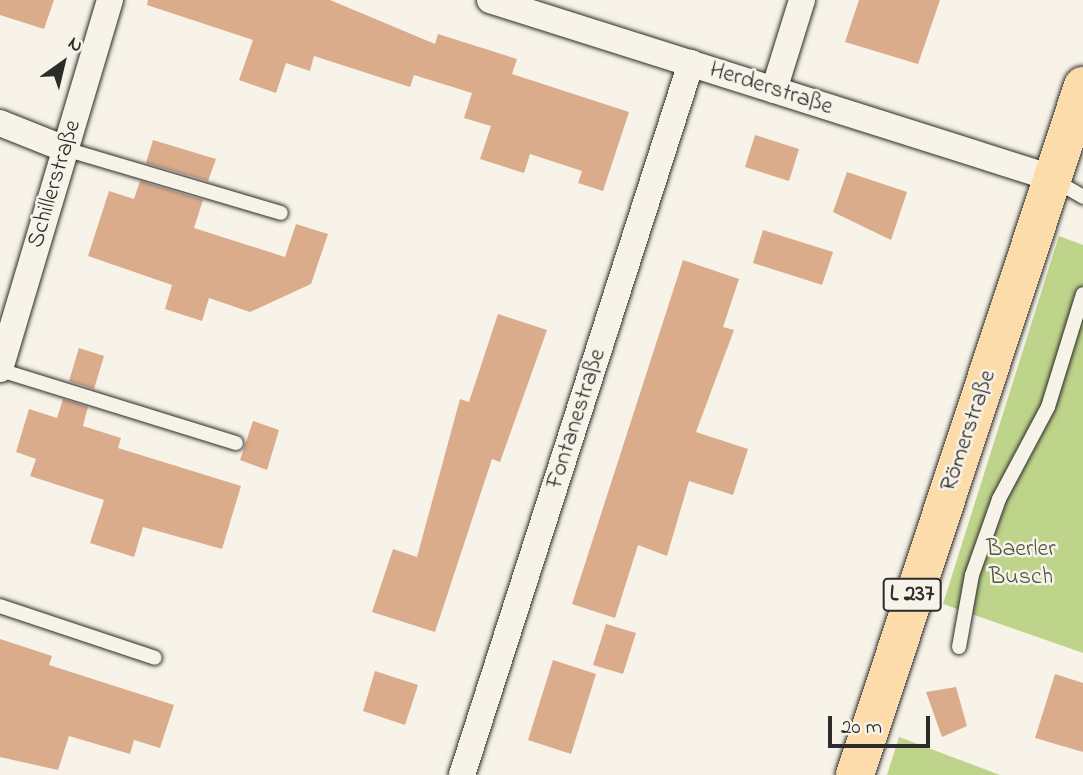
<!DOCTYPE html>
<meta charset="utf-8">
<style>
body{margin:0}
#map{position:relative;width:1083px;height:775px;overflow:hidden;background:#f7f3e8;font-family:"Indie Flower",sans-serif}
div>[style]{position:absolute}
.green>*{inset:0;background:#bed48a}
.building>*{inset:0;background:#daac8c}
.roads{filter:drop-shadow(0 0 2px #2b2b2b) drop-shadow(0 0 2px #2b2b2b)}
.lane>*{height:14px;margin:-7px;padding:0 7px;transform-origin:7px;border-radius:7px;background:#f7f3e8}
.street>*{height:26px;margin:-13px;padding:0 13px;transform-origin:13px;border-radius:13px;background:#f7f3e8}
.primary>*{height:38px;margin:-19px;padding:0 19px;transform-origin:19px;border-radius:19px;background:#fddcac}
span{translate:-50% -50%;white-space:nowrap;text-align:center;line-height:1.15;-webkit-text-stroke:5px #f7f3e8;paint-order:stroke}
.shield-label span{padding:2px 5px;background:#f7f3e8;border:2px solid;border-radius:5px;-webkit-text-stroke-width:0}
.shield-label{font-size:23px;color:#2b2b2b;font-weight:700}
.street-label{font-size:24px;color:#2b2b2b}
.park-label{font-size:24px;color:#505543}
.north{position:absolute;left:28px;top:28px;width:70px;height:70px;-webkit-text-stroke:5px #f7f3e8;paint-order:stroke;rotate:34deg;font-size:19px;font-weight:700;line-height:28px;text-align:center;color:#2b2b2b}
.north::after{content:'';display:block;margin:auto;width:24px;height:32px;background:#2b2b2b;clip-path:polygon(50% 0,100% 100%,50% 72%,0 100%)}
.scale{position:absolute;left:828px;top:716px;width:102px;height:32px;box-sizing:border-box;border:4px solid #2b2b2b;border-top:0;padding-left:9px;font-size:21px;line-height:24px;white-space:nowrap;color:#2b2b2b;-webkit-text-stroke:5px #f7f3e8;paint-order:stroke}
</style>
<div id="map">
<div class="green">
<div style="clip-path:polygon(1059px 236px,1083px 245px,1083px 653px,943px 604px)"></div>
<div style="clip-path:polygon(899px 737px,1000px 775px,887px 775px)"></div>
</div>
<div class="building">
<div style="clip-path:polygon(0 0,54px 0,44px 29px,0 15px)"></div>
<div style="clip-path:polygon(148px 0,330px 0,435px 44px,438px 34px,517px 59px,512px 74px,629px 112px,603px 191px,578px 183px,582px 171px,530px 154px,524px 173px,480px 159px,491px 126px,464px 118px,472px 93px,414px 75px,410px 87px,314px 56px,310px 71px,286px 63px,276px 93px,239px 80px,253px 40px,147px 5px)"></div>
<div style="clip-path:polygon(859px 0,940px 0,918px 64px,845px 42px)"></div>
<div style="clip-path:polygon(755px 135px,799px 149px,789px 181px,745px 167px)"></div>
<div style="clip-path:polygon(153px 140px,216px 159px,208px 181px,146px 163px)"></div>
<div style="clip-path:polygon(847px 172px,907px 192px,891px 240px,833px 212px)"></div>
<div style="clip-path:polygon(140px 181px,203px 200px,194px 228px,285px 257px,296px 224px,328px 234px,311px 284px,250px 312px,209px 298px,202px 321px,165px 309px,172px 285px,88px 256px,109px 191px,134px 199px)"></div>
<div style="clip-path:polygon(763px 230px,833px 252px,822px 285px,753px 263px)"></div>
<div style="clip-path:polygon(683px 260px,739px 279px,723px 327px,734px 330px,696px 432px,748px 449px,733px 495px,689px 481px,667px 556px,638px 545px,615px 618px,572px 604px)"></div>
<div style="clip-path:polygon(498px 314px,547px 330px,500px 462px,492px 459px,435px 632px,372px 612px,393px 549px,417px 557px,460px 399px,469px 402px)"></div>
<div style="clip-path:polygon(79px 348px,104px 356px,94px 389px,69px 381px)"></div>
<div style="clip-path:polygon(63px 399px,88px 407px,83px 426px,121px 438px,118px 448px,241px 486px,222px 549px,143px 527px,134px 557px,90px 543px,104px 500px,30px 476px,36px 459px,16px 452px,29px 409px,57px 418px)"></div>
<div style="clip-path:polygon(253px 421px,279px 430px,267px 470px,240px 460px)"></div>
<div style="clip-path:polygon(606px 624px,636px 633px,623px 674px,593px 665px)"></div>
<div style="clip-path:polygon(0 639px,52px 656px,49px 665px,174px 705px,160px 748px,134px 740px,130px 754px,69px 736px,58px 770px,0 757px)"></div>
<div style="clip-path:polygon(553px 660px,596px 674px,571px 754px,528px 740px)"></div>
<div style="clip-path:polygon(375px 671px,418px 685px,405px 725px,363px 711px)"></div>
<div style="clip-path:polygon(1055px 674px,1083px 683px,1083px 752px,1035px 738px)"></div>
<div style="clip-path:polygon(956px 687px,967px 726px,942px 737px,926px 692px)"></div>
</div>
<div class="roads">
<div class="lane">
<div style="left:65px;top:149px;width:225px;rotate:16.5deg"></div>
<div style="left:1054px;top:180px;width:34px;rotate:30deg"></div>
<div style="left:0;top:370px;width:247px;rotate:17.2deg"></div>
<div style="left:0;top:606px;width:163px;rotate:18.5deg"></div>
<div style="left:959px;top:647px;width:73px;rotate:-79.8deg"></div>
<div style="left:972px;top:575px;width:81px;rotate:-70.4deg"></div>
<div style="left:999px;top:499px;width:104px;rotate:-62deg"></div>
<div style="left:1048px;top:407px;width:118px;rotate:-72.8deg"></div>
</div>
<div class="street">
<div style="left:490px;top:0;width:590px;rotate:17.57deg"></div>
<div style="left:774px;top:90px;width:94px;rotate:-72.7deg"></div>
<div style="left:0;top:123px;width:70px;rotate:21.8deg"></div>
<div style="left:0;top:369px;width:385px;rotate:-73.4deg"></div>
<div style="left:462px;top:775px;width:748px;rotate:-72.17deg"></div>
</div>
<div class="primary">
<div style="left:855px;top:775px;width:726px;rotate:-71.69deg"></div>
</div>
</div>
<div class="shield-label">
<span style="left:912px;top:595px">L 237</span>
</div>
<div class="street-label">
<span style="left:771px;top:89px;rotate:18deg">Herderstraße</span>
<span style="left:55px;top:184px;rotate:-73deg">Schillerstraße</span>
<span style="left:577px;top:419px;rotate:-72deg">Fontanestraße</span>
<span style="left:969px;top:431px;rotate:-71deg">Römerstraße</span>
</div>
<div class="park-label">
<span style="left:1021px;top:564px">Baerler<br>Busch</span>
</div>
<div class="north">N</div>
<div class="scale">20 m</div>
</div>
